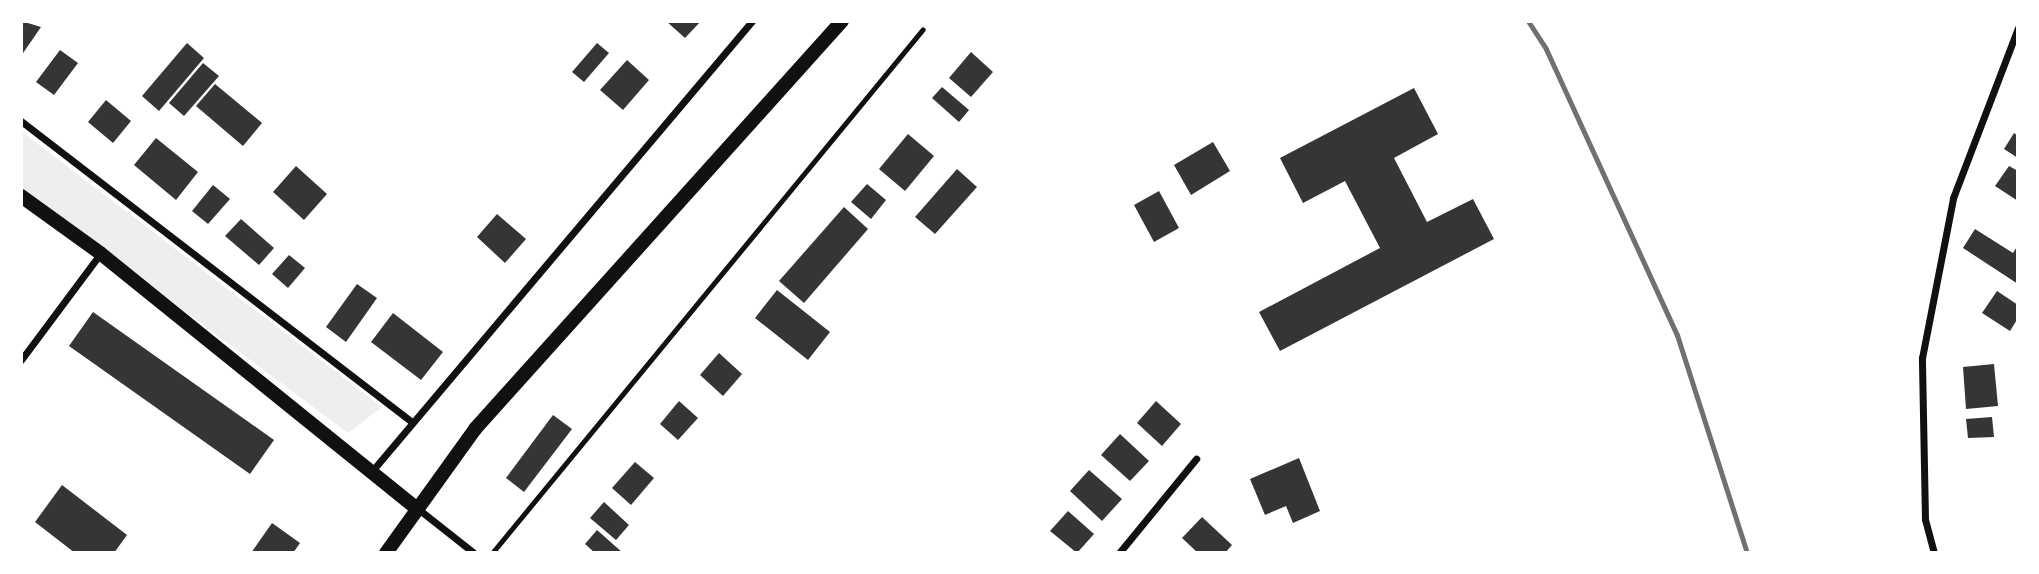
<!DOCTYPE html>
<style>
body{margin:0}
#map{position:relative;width:2039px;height:574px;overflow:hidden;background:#fff;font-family:"Sofia Sans Condensed",sans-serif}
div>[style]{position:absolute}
.green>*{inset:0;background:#eee}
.building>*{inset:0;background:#353535}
.service>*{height:5px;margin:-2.5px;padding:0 2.5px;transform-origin:2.5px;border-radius:2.5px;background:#111}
.minor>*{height:7px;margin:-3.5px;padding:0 3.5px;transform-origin:3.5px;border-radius:3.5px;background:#111}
.secondary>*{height:14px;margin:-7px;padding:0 7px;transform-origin:7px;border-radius:7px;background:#111}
.rail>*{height:5px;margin:-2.5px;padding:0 2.5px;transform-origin:2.5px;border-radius:2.5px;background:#707070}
span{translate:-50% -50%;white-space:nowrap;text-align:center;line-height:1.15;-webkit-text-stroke:6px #fff;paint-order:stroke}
.frame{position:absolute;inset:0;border:23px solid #fff;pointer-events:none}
</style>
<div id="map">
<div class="green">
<div style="clip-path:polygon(21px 131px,382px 407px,348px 433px,21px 189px)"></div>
</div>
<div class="building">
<div style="clip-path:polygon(21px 21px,41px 27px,21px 56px)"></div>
<div style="clip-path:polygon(666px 21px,701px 21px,685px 38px)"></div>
<div style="clip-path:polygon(187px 43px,204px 58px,159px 111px,142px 96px)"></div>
<div style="clip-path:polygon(597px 43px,609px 53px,584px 82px,572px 72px)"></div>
<div style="clip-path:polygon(60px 50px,78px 63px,54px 95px,36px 82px)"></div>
<div style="clip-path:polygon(971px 52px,993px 72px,971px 97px,949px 78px)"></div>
<div style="clip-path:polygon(627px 60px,649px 80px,623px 110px,600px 90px)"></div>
<div style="clip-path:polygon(203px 63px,219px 76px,184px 116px,169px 103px)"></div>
<div style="clip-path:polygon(215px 84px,262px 123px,243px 146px,196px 106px)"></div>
<div style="clip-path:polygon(942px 87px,969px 110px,959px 122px,932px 98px)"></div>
<div style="clip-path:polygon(1414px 88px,1438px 134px,1394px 158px,1427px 222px,1473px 199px,1494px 239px,1280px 351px,1259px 312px,1380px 248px,1345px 181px,1303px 203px,1280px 158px)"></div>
<div style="clip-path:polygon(106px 100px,131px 121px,113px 143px,88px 122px)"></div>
<div style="clip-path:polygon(2014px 133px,2018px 136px,2018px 158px,2004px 149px)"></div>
<div style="clip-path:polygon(908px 134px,934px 156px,905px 191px,879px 169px)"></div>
<div style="clip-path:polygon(156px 138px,198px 172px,176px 200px,134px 165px)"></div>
<div style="clip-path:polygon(1213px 142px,1230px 171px,1191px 195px,1174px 165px)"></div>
<div style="clip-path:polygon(296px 166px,327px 194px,304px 220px,273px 192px)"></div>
<div style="clip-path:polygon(2009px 166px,2018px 171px,2018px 201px,1995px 186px)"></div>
<div style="clip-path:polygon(957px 169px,977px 187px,935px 234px,915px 217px)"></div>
<div style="clip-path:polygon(867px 184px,886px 200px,871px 219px,851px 202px)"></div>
<div style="clip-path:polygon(213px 185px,230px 199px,208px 224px,192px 211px)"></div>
<div style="clip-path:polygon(1159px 191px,1179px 228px,1154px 242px,1134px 205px)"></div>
<div style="clip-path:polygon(844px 207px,868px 229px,804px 303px,779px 281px)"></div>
<div style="clip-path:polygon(497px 214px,526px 239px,505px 263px,477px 237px)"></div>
<div style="clip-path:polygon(241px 219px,274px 248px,259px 265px,225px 236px)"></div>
<div style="clip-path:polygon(1975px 229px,2013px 253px,2018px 245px,2018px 284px,1963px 248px)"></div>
<div style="clip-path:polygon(289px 255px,305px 268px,288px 288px,272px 274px)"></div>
<div style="clip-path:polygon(357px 284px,377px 298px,346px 342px,326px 327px)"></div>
<div style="clip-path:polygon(777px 290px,830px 332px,808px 360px,755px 318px)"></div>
<div style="clip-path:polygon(1997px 291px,2018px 305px,2018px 318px,2010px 331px,1982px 313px)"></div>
<div style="clip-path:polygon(93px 312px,274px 440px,250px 474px,69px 346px)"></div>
<div style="clip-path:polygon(393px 313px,443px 352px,421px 380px,371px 342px)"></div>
<div style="clip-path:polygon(719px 353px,742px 374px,723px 396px,700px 375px)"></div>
<div style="clip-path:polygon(1994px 364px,1998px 406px,1966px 409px,1963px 367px)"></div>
<div style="clip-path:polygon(679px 401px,698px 418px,678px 440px,660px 424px)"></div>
<div style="clip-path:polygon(1156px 401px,1181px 424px,1162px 446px,1137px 423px)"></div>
<div style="clip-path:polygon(553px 415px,572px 429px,524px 492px,506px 478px)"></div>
<div style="clip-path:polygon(1992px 417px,1994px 437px,1968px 438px,1966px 419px)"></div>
<div style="clip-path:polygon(1120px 434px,1149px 461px,1130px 481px,1101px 455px)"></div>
<div style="clip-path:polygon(1299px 458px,1320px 511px,1293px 523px,1286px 506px,1265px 515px,1250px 479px)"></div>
<div style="clip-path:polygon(635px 462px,654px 478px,631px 505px,612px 488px)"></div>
<div style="clip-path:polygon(1089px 470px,1122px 499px,1102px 521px,1070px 491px)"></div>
<div style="clip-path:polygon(62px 485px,127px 535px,114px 553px,75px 553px,35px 522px)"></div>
<div style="clip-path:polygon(604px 502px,629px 525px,616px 540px,590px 518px)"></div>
<div style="clip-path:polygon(1068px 511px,1094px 534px,1077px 553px,1050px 531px)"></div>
<div style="clip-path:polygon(1202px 517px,1232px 545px,1225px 553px,1198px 553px,1182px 538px)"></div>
<div style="clip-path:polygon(272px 523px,300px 543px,293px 553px,251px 553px)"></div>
<div style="clip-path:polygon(597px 530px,623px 553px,595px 553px,585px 544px)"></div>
</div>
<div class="service">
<div style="left:492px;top:553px;width:678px;rotate:-50.56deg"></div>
</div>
<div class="minor">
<div style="left:21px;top:121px;width:491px;rotate:37.6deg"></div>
<div style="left:21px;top:360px;width:132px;rotate:-53.3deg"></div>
<div style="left:372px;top:471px;width:589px;rotate:-49.82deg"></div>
<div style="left:417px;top:508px;width:73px;rotate:38.3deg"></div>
<div style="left:1119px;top:553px;width:122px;rotate:-50.7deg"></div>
<div style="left:1934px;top:553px;width:35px;rotate:-105deg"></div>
<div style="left:1925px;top:519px;width:161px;rotate:-91.1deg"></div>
<div style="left:1922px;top:358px;width:163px;rotate:-79deg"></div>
<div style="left:1953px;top:198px;width:182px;rotate:-69.1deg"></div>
</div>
<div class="secondary">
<div style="left:21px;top:196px;width:97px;rotate:35.8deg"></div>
<div style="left:100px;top:253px;width:406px;rotate:38.9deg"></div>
<div style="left:386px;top:553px;width:153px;rotate:-54.3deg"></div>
<div style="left:475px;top:429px;width:549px;rotate:-48.03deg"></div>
</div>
<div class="rail">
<div style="left:1528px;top:21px;width:33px;rotate:57deg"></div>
<div style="left:1546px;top:49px;width:315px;rotate:65.4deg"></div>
<div style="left:1677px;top:335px;width:229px;rotate:72.2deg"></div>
</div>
<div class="frame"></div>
</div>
